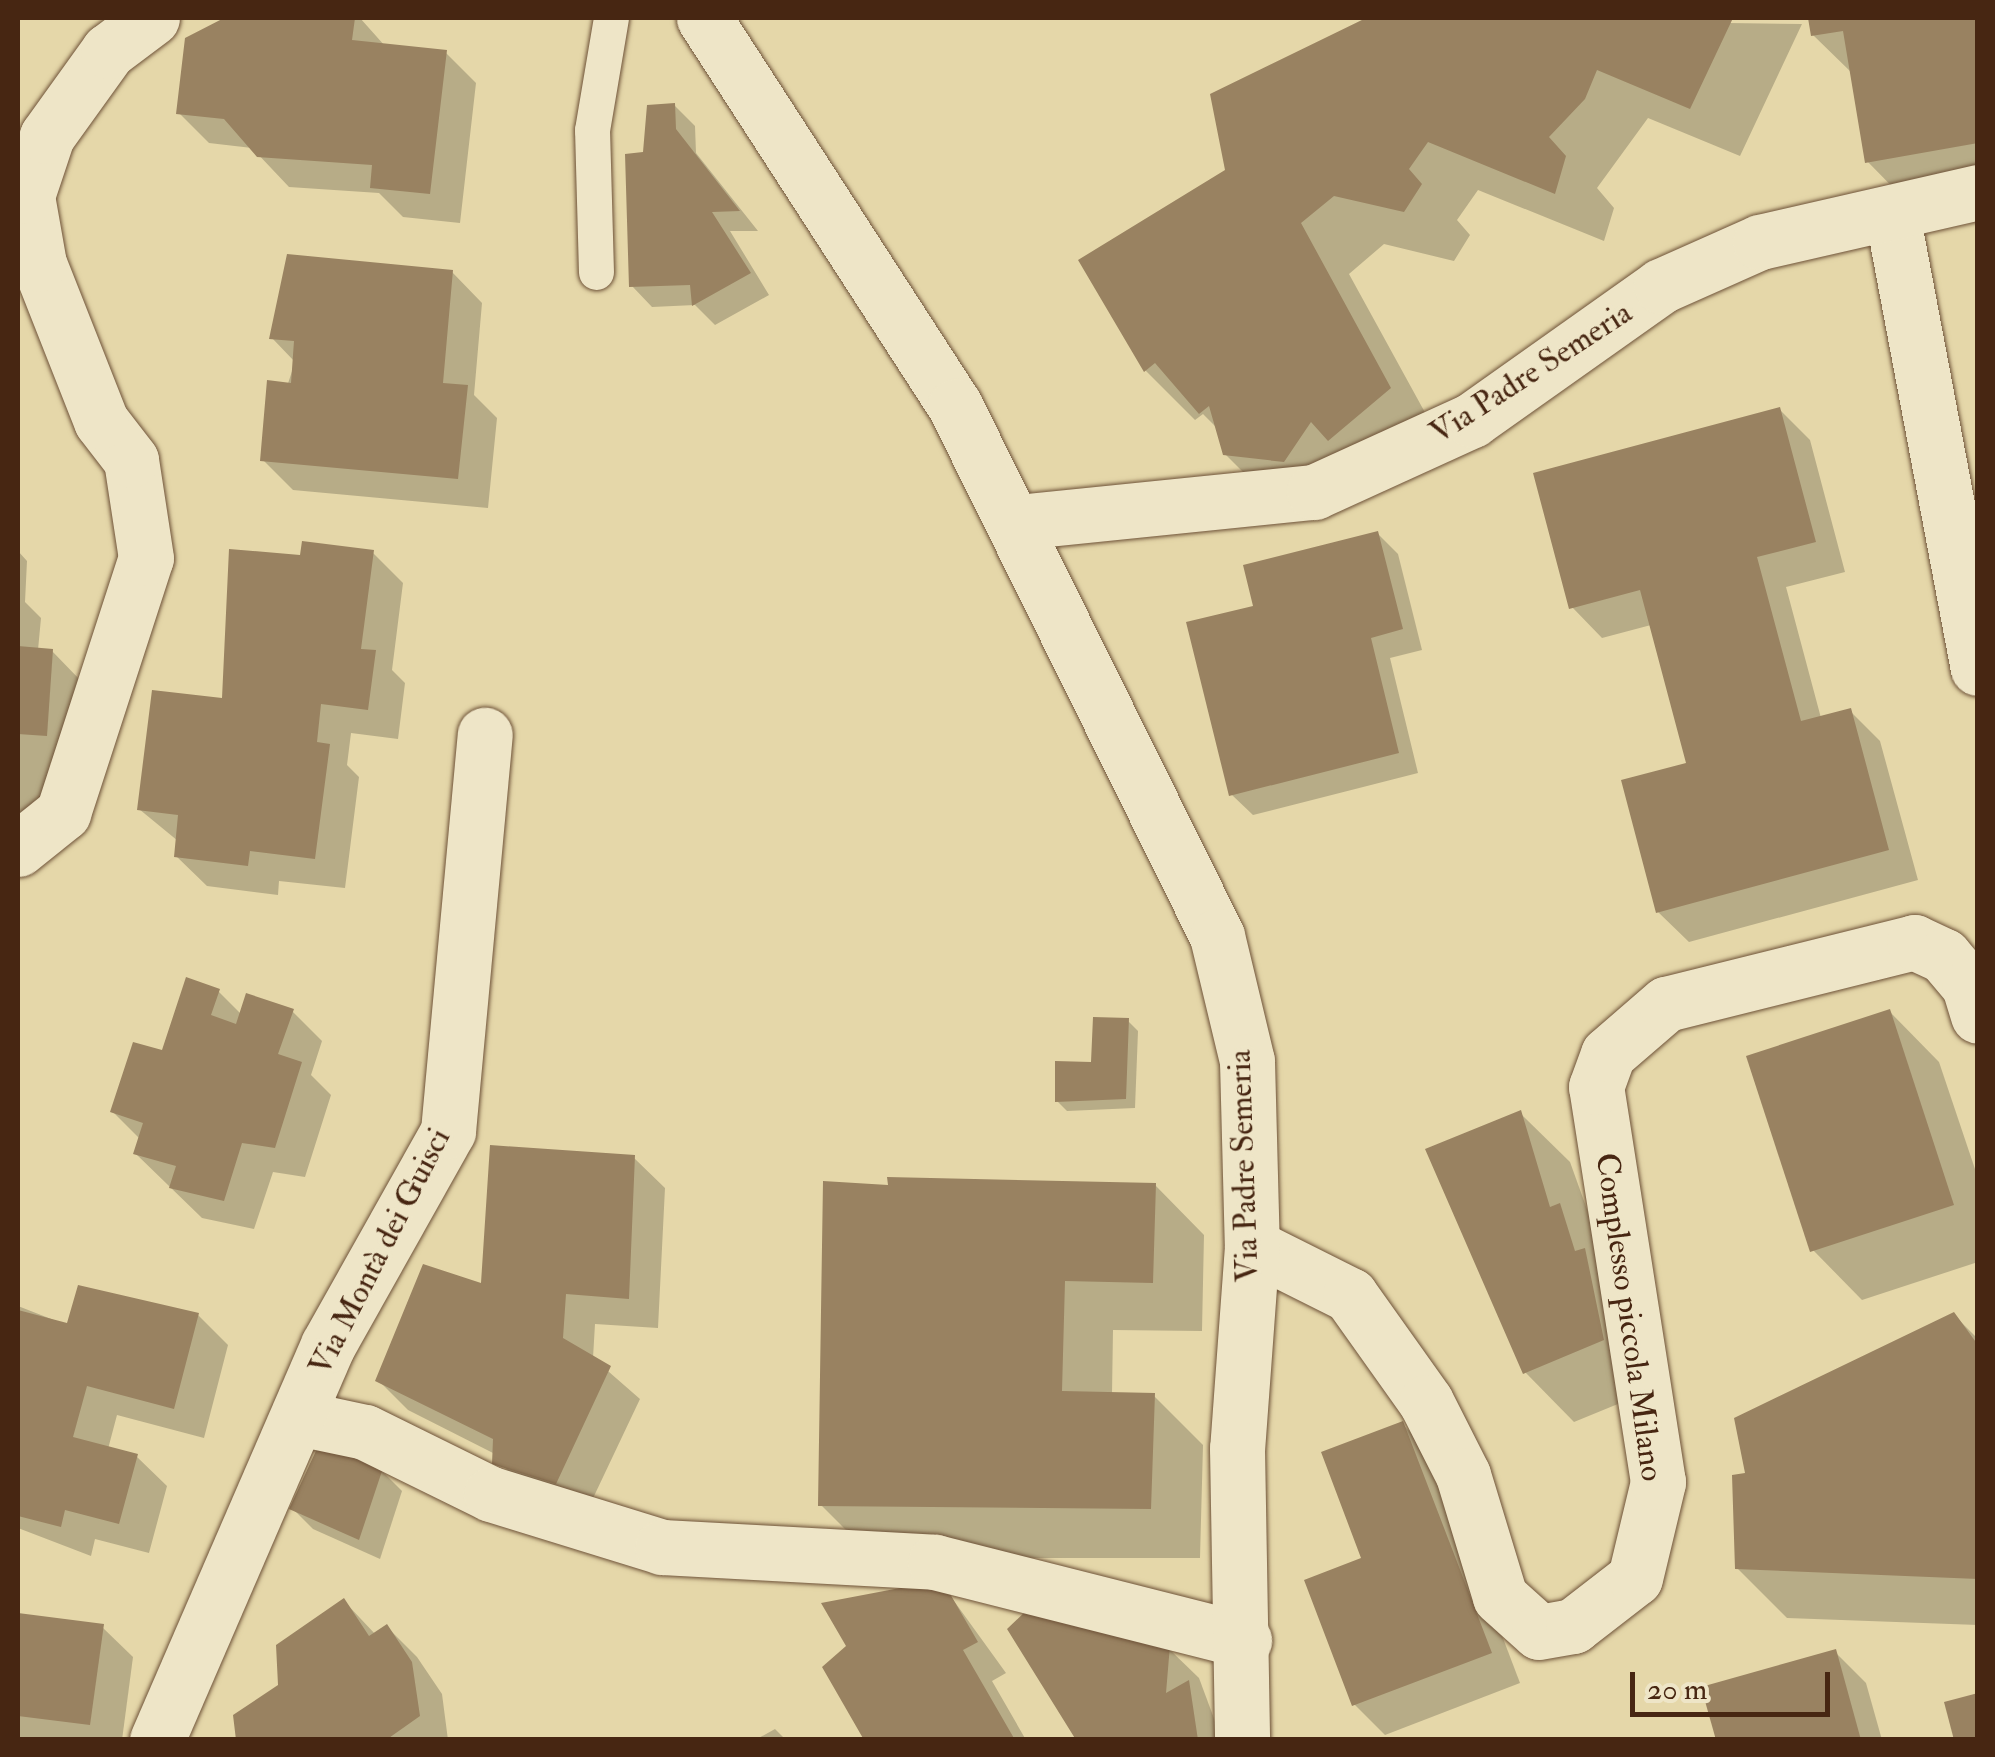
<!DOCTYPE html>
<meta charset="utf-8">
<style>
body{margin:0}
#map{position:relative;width:1995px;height:1757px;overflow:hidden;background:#e5d7a9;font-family:"IM FELL Double Pica",serif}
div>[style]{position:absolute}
.shadow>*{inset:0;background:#0003}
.building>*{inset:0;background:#998261}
.roads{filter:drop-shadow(0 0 2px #6e5238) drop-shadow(0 0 2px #6e5238)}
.service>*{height:35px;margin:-17.5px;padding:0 17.5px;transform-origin:17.5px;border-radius:17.5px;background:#eee5c7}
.minor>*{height:55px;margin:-27.5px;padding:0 27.5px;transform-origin:27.5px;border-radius:27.5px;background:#eee5c7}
.secondary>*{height:55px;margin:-27.5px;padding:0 27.5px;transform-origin:27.5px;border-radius:27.5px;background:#eee5c7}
span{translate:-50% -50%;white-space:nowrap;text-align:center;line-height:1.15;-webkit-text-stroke:8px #eee5c7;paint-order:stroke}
.street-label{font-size:32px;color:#472612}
.frame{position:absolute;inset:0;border:20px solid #472612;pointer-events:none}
.scale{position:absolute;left:1630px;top:1672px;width:200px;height:45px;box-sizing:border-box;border:5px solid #472612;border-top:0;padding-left:12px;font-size:30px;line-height:35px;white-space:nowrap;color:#472612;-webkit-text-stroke:8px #eee5c7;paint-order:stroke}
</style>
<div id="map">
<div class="shadow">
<div style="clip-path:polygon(229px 18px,360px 18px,385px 46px,446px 53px,476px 83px,460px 223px,403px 217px,379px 193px,289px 187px,252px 148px,209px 143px,179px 113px,187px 39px)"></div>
<div style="clip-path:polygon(1372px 18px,1802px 24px,1740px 156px,1648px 118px,1597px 188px,1614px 208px,1604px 241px,1478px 190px,1457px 220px,1470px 235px,1454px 261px,1384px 244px,1349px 274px,1439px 438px,1275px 504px,1225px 454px,1218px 429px,1203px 414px,1195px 420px,1146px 371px,1081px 260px,1227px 171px,1213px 95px)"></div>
<div style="clip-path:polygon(1810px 18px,1978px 18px,1978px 201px,1916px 211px,1867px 161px,1853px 74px,1813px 35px)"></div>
<div style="clip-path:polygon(674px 105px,695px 126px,696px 153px,758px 231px,730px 231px,769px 295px,715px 325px,695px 305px,652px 307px,632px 286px)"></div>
<div style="clip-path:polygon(452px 272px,482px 303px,474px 395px,497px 418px,488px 508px,293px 490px,263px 460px,295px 362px,272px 338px)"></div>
<div style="clip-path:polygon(1780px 410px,1810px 440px,1845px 572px,1786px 587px,1821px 718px,1850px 711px,1880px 741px,1918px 880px,1689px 942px,1658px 912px,1689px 765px,1651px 625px,1602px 638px,1572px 607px)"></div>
<div style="clip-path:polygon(1377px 533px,1398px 554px,1422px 650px,1390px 658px,1418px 773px,1253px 815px,1232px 795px,1256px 608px)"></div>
<div style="clip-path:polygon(18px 551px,27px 561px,25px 602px,41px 618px,38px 650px,52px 651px,82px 682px,77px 765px,50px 763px,47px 824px,18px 822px)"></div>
<div style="clip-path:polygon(372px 552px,403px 583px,392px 670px,405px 683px,398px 739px,351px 733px,347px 765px,359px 777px,345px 888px,279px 881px,278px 895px,207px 886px,176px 856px,178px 841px,139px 809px,224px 701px,302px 557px)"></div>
<div style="clip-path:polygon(218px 991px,242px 1015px,292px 1011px,322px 1041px,311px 1075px,331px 1095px,305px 1177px,273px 1172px,254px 1229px,202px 1218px,135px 1153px,140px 1139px,113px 1112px)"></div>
<div style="clip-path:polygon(1890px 1012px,1939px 1062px,1978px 1178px,1978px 1262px,1862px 1300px,1813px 1250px)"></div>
<div style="clip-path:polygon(1128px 1021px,1138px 1031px,1135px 1108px,1067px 1111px,1057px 1101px)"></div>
<div style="clip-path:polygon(1520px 1113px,1570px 1162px,1652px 1390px,1574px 1422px,1525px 1372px)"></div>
<div style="clip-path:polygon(634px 1158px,665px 1188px,658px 1328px,595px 1324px,593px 1358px,640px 1399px,586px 1513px,525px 1494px,495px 1454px,408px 1410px,378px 1380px)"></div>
<div style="clip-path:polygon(1155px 1185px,1204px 1235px,1202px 1331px,1113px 1330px,1112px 1394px,1153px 1395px,1203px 1445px,1200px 1558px,932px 1558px,851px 1535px,821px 1505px,890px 1188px)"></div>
<div style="clip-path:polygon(18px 1306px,69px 1326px,198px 1315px,228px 1345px,204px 1438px,117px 1415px,108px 1449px,136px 1456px,167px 1486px,149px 1553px,95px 1539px,91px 1556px,18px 1528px)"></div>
<div style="clip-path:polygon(1954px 1315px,1978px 1339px,1978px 1625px,1787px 1618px,1737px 1568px,1748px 1475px)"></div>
<div style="clip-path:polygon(1402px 1424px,1433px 1454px,1520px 1683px,1385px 1735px,1354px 1704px,1365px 1559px)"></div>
<div style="clip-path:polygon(381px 1470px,402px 1491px,380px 1559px,313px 1529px,292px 1508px)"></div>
<div style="clip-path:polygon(941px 1583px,1006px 1673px,992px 1681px,1026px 1740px,867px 1740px,849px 1646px)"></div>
<div style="clip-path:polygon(344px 1601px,376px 1635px,387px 1627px,417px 1657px,442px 1694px,448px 1740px,238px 1740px)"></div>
<div style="clip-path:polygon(18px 1616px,102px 1627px,133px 1657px,122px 1740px,18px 1740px)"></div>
<div style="clip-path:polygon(1168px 1648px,1199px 1678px,1222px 1740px,1079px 1740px)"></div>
<div style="clip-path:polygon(1835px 1652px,1866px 1683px,1882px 1740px,1719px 1740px)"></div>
<div style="clip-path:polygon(775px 1729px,786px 1740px,755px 1740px)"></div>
</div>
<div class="building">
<div style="clip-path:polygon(224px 18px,355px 18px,352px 40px,447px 50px,430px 194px,370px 188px,372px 165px,257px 157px,224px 119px,176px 114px,185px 38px)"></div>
<div style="clip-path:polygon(1366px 18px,1733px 18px,1690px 109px,1597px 70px,1585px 99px,1549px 137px,1566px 156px,1555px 194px,1428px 142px,1409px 169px,1422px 184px,1404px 212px,1334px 196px,1301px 223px,1391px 388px,1328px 441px,1311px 422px,1284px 462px,1223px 455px,1209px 406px,1199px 414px,1155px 363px,1144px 372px,1078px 260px,1225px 170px,1210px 94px)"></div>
<div style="clip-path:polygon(1808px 18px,1978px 18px,1978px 143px,1865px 163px,1843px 31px,1811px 36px)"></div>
<div style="clip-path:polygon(675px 103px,676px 129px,740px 211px,712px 212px,751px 273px,692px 306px,690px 285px,629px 287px,625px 154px,643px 152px,647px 105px)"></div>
<div style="clip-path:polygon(287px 254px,453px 270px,443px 383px,468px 385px,458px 479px,260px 461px,267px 380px,291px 383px,294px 341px,269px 339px)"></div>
<div style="clip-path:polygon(1780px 407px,1816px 542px,1757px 557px,1801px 721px,1851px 708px,1889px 850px,1656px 913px,1621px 780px,1686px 763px,1640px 590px,1569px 609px,1533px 473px)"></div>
<div style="clip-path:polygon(1378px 531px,1403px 629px,1371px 638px,1399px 753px,1229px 796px,1186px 622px,1253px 606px,1243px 565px)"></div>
<div style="clip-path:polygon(302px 541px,374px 550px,361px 649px,376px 650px,368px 710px,321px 704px,317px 742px,330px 744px,315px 859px,250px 851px,248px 866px,174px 857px,178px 815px,137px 810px,152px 690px,222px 698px,229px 549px,300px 555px)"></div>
<div style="clip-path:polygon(18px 646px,53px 649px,47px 736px,18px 734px)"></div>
<div style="clip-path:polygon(186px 977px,220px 989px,211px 1015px,236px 1024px,246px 993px,294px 1009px,278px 1054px,302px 1062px,275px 1148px,242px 1143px,224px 1201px,169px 1188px,176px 1166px,133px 1154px,143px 1123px,110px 1112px,133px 1042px,162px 1050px)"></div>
<div style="clip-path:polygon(1890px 1009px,1954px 1205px,1810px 1252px,1746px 1056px)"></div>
<div style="clip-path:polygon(1093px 1017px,1129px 1018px,1126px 1099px,1055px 1102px,1055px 1061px,1091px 1062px)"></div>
<div style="clip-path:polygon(1521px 1110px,1550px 1207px,1560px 1203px,1575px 1251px,1585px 1248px,1604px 1340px,1523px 1374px,1425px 1149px)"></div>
<div style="clip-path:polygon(490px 1145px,635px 1155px,629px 1299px,566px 1294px,563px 1338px,611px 1366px,556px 1484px,492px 1464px,493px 1439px,375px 1381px,423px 1264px,481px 1283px)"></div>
<div style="clip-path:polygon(887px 1177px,1156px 1183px,1153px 1283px,1065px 1281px,1062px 1391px,1155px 1393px,1151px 1509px,818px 1506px,823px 1181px,888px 1185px)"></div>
<div style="clip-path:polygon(78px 1285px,199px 1313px,174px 1409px,87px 1386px,73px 1437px,138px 1454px,119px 1524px,65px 1510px,61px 1527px,18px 1516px,18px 1310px,67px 1323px)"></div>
<div style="clip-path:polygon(1954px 1312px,1978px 1345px,1978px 1579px,1735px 1569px,1732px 1475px,1745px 1473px,1734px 1418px)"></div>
<div style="clip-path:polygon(1403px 1421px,1492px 1653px,1352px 1706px,1304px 1580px,1361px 1558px,1321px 1452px)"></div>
<div style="clip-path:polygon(321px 1440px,383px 1468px,359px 1540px,289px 1509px)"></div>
<div style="clip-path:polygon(942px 1580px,978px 1642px,963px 1650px,1015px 1740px,864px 1740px,822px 1667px,846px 1646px,821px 1603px)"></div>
<div style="clip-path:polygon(344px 1598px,369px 1636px,387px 1624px,412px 1662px,420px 1716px,386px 1740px,236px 1740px,233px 1715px,278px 1685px,276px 1645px)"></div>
<div style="clip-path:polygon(1027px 1610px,1170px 1645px,1166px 1693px,1189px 1680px,1198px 1740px,1076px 1740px,1007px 1629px)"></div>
<div style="clip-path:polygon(18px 1613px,104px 1624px,90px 1725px,18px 1716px)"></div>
<div style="clip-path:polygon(1836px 1649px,1861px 1740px,1716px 1740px,1701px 1687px)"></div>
<div style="clip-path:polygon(1978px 1693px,1978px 1740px,1954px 1740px,1944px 1702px)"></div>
</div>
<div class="roads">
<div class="service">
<div style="left:596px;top:272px;width:142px;rotate:-91.6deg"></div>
<div style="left:592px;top:130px;width:114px;rotate:-80.4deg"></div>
</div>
<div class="minor">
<div style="left:1892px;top:214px;width:462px;rotate:79.3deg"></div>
<div style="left:1017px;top:522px;width:299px;rotate:-5.8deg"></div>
<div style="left:1314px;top:492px;width:174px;rotate:-24.5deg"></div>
<div style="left:1472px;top:420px;width:232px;rotate:-35.3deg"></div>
<div style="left:1661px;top:286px;width:108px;rotate:-24deg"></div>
<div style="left:1760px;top:242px;width:224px;rotate:-12.9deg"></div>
<div style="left:18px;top:849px;width:58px;rotate:-38.7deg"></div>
<div style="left:63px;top:813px;width:268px;rotate:-72deg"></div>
<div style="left:146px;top:558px;width:99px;rotate:-98.7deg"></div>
<div style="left:131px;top:460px;width:49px;rotate:-127.6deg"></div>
<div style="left:101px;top:421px;width:169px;rotate:-111.5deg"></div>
<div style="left:39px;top:264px;width:69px;rotate:-100deg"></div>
<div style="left:27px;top:196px;width:63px;rotate:-71.6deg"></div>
<div style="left:47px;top:136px;width:105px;rotate:-54.3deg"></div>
<div style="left:108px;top:51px;width:55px;rotate:-36.9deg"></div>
<div style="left:1252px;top:1246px;width:110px;rotate:26.6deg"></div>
<div style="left:1350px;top:1295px;width:131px;rotate:54.6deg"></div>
<div style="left:1426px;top:1402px;width:82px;rotate:63.1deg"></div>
<div style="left:1463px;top:1475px;width:127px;rotate:73.1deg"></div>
<div style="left:1500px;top:1597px;width:52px;rotate:41.9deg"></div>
<div style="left:1539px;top:1632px;width:35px;rotate:-10deg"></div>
<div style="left:1573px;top:1626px;width:78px;rotate:-37.7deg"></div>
<div style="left:1635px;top:1578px;width:99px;rotate:-76.5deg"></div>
<div style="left:1658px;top:1482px;width:400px;rotate:-98.9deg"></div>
<div style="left:1596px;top:1087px;width:35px;rotate:-70deg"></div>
<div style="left:1608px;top:1054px;width:77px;rotate:-40.8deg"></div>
<div style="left:1666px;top:1004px;width:256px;rotate:-14deg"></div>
<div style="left:1914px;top:942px;width:33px;rotate:25deg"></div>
<div style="left:1944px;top:956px;width:39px;rotate:50deg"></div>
<div style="left:1969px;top:986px;width:31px;rotate:73deg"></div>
<div style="left:299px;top:1418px;width:67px;rotate:12deg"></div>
<div style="left:365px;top:1432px;width:140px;rotate:26.2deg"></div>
<div style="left:491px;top:1494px;width:179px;rotate:17.2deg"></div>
<div style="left:662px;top:1547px;width:273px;rotate:3.1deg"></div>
<div style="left:935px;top:1562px;width:319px;rotate:14.2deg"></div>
<div style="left:157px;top:1740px;width:430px;rotate:-66.6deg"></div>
<div style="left:328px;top:1345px;width:245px;rotate:-60.7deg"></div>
<div style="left:448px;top:1131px;width:398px;rotate:-84.7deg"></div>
</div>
<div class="secondary">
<div style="left:704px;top:18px;width:462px;rotate:57.1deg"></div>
<div style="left:955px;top:406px;width:591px;rotate:63.69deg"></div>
<div style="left:1217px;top:936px;width:129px;rotate:76.5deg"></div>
<div style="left:1247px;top:1061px;width:185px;rotate:88.5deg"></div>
<div style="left:1252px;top:1246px;width:203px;rotate:94.2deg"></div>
<div style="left:1237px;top:1448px;width:292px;rotate:89deg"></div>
</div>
</div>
<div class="street-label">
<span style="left:1531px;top:373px;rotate:-33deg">Via Padre Semeria</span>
<span style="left:1244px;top:1166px;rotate:-92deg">Via Padre Semeria</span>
<span style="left:380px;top:1252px;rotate:-63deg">Via Montà dei Guisci</span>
<span style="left:1629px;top:1317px;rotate:82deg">Complesso piccola Milano</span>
</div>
<div class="frame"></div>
<div class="scale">20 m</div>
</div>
